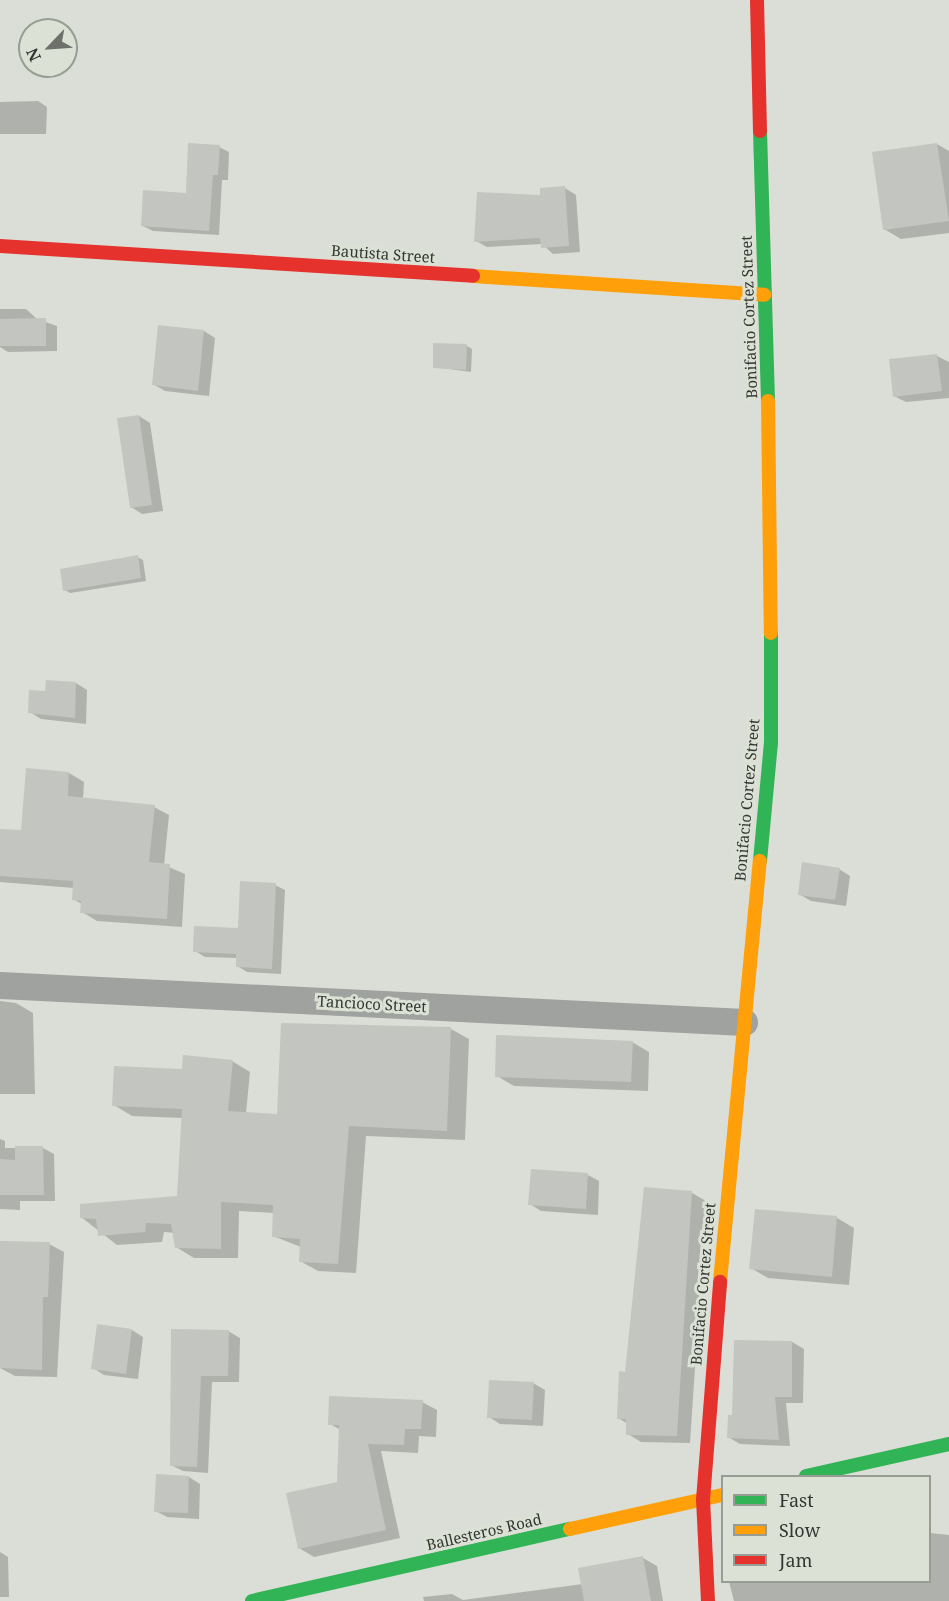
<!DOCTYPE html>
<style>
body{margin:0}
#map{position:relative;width:949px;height:1601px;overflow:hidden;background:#dbded7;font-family:"Noto Serif",serif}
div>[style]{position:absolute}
.shadow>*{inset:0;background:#0003}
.building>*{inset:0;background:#c3c5c0}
.street>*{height:27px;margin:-13.5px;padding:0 13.5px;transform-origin:13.5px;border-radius:13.5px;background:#a0a29f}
.fast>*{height:14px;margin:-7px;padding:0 7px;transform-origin:7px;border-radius:7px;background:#30b455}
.slow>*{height:14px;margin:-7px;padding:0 7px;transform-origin:7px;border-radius:7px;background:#ff9f0a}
.jam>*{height:14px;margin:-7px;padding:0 7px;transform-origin:7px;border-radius:7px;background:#e5322d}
span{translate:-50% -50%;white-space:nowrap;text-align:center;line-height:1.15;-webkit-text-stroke:6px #dbe1d4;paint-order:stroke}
.street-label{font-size:15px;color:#333631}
.legend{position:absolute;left:721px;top:1475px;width:210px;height:108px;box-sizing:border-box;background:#dbe1d4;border:2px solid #989d93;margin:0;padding:8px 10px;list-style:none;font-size:18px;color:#333631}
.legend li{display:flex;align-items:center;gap:12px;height:30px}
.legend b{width:30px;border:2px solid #989d93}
.north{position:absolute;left:18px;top:18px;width:60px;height:60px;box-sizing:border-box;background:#dbe1d4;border:2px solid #989d93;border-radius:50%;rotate:245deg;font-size:16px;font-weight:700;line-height:24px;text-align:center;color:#333631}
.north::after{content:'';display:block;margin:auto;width:21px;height:27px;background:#6e716b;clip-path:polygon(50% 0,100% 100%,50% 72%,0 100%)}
</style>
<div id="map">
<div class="shadow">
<div style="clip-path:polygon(38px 101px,47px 107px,46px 134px,0 134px,0 102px)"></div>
<div style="clip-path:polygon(937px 144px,949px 151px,949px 233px,901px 239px,884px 229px)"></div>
<div style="clip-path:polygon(219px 147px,229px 152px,228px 180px,222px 180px,219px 235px,153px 231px,143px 226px,187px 194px)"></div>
<div style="clip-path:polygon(565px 188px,576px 195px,580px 252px,553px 254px,542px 244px,487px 247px,476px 241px,542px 197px)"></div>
<div style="clip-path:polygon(0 309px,26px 309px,37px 319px,57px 326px,57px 351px,8px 352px,0 347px)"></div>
<div style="clip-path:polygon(159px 326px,204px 331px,215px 338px,209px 396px,165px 391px,153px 384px)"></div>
<div style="clip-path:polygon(467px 346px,472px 349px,471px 372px,434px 367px)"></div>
<div style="clip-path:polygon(937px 356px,949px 362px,949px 398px,906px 402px,894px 396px)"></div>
<div style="clip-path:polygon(139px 416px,150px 423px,163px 511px,142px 514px,131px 507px)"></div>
<div style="clip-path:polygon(137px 557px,143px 560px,146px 581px,70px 593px,65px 590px)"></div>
<div style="clip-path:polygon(76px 683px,87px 690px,86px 724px,41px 719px,30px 712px,47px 692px)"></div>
<div style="clip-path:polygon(69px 773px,84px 782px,83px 799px,154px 807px,169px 815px,164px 865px,185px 874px,182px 927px,97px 921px,82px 912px,82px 904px,73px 899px,74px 888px,0 882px,0 830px,23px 832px)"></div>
<div style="clip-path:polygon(839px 869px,850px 876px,846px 906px,811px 901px,799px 894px)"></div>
<div style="clip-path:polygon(275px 885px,285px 890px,281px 974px,247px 972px,237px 966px,238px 958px,205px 957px,195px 951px,239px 930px)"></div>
<div style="clip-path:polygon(0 1001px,16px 1003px,33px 1013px,35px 1094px,0 1094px)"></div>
<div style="clip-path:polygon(451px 1029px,469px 1039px,465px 1140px,366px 1136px,356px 1273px,318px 1271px,300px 1261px,301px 1247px,273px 1236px,274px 1213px,239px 1211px,238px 1258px,194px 1258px,176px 1247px,176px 1233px,164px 1232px,162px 1242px,117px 1245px,81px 1217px,178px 1198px,183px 1118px,132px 1116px,114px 1105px,183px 1070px,232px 1061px,250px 1072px,246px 1113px,279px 1115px)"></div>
<div style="clip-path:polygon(632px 1042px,649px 1052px,648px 1091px,514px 1086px,497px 1076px)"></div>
<div style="clip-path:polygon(0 1139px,5px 1141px,5px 1148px,43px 1148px,54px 1154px,55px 1201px,20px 1201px,20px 1210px,0 1209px)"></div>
<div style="clip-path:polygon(588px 1175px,599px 1181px,598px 1215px,541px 1211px,530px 1204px)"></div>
<div style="clip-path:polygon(692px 1193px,706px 1201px,690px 1443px,641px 1442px,628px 1434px,628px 1424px,618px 1418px,626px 1373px)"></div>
<div style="clip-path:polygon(756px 1210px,837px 1218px,854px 1228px,849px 1285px,768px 1278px,751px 1268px)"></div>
<div style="clip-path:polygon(0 1242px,49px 1244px,64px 1252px,57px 1377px,15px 1376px,0 1368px)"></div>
<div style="clip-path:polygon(132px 1330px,143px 1337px,138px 1379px,104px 1375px,93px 1368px)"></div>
<div style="clip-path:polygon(172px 1330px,228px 1331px,240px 1338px,239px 1382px,212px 1382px,208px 1473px,183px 1471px,171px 1465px)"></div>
<div style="clip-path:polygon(736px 1341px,792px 1342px,804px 1349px,803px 1403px,786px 1403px,790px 1446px,740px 1444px,728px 1437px,733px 1416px)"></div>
<div style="clip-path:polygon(533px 1383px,545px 1390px,543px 1426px,500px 1424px,489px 1417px)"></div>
<div style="clip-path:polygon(422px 1402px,437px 1410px,436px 1437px,419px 1436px,418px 1453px,381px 1451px,400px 1538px,314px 1557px,299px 1548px,338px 1484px,341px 1430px,330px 1424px)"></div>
<div style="clip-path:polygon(189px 1477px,200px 1484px,199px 1519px,167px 1517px,156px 1511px)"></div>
<div style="clip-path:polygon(930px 1533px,949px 1535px,949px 1601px,734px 1601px,729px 1582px,930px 1582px)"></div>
<div style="clip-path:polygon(0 1552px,8px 1557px,9px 1597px,0 1597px)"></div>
<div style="clip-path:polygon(643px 1558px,657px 1566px,663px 1601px,424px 1601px,423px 1597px,452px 1594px,463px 1600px,583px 1584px)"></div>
</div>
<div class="building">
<div style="clip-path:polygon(188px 143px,220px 145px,218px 175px,213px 175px,209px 231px,141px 226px,143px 190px,186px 193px)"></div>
<div style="clip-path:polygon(937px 143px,949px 221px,883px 230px,872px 152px)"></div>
<div style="clip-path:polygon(565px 186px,569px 246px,541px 248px,540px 238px,474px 242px,477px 192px,540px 195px,540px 188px)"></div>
<div style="clip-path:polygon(46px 318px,46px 346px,0 346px,0 319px)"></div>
<div style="clip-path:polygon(158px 325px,204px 330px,198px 391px,152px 385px)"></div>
<div style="clip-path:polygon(433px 343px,467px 344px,466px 370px,433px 368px)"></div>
<div style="clip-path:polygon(937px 354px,942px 391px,893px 397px,889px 359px)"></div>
<div style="clip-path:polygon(139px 415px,152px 505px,130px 508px,117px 418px)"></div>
<div style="clip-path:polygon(138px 555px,141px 578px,63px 591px,60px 569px)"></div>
<div style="clip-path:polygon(46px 680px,76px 682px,75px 718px,28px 713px,29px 690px,45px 691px)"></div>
<div style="clip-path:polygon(26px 768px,69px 772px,68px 796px,155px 805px,149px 862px,170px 864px,167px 919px,80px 913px,81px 901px,72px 900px,73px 881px,0 876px,0 829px,21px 830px)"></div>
<div style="clip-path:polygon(802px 862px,840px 868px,835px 900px,798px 895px)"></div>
<div style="clip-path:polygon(240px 881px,276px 883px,272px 969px,236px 967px,236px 954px,193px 952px,194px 926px,238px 928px)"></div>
<div style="clip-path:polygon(281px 1023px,451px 1027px,447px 1131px,349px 1126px,338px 1264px,299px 1262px,300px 1239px,272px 1237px,273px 1205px,221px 1202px,221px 1249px,175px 1248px,171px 1224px,146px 1223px,145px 1232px,98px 1236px,96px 1219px,80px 1218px,80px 1204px,177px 1196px,182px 1109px,112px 1106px,114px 1066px,182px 1069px,183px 1055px,233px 1060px,228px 1111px,277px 1114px)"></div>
<div style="clip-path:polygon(496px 1035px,633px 1041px,631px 1082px,495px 1077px)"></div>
<div style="clip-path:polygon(15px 1146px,43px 1146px,44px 1195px,0 1195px,0 1159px,15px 1160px)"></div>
<div style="clip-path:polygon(531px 1169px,588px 1173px,586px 1209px,528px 1205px)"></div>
<div style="clip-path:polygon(644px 1187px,692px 1191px,677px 1436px,626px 1435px,626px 1419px,617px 1419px,619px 1371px,625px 1372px)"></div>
<div style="clip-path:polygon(755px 1209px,837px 1216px,832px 1277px,749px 1269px)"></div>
<div style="clip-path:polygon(0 1241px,50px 1242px,48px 1297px,43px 1297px,42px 1370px,0 1368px)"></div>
<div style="clip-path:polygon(97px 1324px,132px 1329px,126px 1374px,91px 1369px)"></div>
<div style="clip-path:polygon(171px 1329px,229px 1330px,228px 1376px,201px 1376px,197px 1467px,170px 1466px)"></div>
<div style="clip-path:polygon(734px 1340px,792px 1341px,792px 1397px,775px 1397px,779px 1440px,727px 1438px,728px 1415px,732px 1415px)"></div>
<div style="clip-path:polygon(489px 1380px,534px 1382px,532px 1420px,487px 1418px)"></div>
<div style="clip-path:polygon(329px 1396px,423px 1400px,421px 1429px,405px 1429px,404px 1445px,368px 1444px,386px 1530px,298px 1549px,286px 1493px,337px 1482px,339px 1425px,328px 1425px)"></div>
<div style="clip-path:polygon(156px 1474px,189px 1476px,188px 1513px,154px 1512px)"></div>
<div style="clip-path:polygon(643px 1556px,651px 1601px,584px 1601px,578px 1568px)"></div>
</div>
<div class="street">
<div style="left:0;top:985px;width:745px;rotate:2.85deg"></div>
</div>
<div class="fast">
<div style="left:760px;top:131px;width:270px;rotate:88.3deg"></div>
<div style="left:760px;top:861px;width:119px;rotate:-84.7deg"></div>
<div style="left:771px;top:743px;width:110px;rotate:-90deg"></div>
<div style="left:806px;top:1476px;width:147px;rotate:-12.6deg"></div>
<div style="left:252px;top:1601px;width:326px;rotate:-12.8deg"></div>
</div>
<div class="slow">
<div style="left:473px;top:276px;width:292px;rotate:3.7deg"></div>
<div style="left:768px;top:401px;width:232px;rotate:89.3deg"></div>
<div style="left:720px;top:1282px;width:423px;rotate:-84.6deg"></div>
<div style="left:570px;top:1529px;width:156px;rotate:-12.6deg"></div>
</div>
<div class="jam">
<div style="left:757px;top:0;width:131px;rotate:88.7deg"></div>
<div style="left:0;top:246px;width:474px;rotate:3.6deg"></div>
<div style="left:708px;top:1601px;width:101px;rotate:-92.8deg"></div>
<div style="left:703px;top:1500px;width:219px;rotate:-85.5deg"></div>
</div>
<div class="street-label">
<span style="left:383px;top:254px;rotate:4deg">Bautista Street</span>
<span style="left:749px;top:317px;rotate:-92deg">Bonifacio Cortez Street</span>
<span style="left:747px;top:800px;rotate:-85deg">Bonifacio Cortez Street</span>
<span style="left:372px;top:1004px;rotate:3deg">Tancioco Street</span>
<span style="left:703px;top:1284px;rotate:-85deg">Bonifacio Cortez Street</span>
<span style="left:484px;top:1532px;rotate:-13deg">Ballesteros Road</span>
</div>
<ul class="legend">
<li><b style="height:8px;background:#30b455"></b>Fast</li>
<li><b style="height:8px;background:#ff9f0a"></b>Slow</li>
<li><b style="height:8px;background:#e5322d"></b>Jam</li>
</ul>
<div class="north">N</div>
</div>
